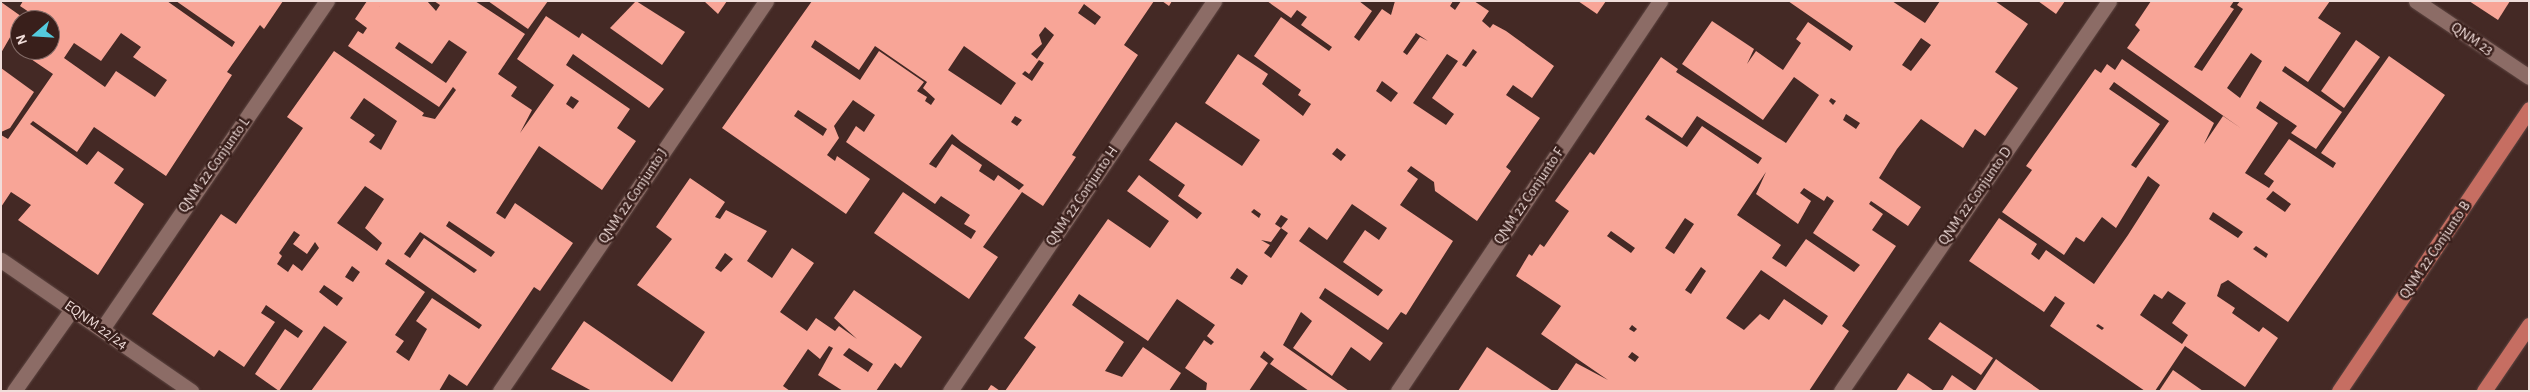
<!DOCTYPE html>
<style>
body{margin:0}
#map{position:relative;width:2530px;height:392px;overflow:hidden;background:#442925;font-family:"Alegreya Sans",sans-serif}
div>[style]{position:absolute}
.building>*{inset:0;background:#f8a597}
.roads{filter:drop-shadow(0 0 1px #5d4642) drop-shadow(0 0 1px #5d4642)}
.minor>*{height:15px;margin:-7.5px;padding:0 7.5px;transform-origin:7.5px;border-radius:7.5px;background:#8c6c66}
.major>*{height:15px;margin:-7.5px;padding:0 7.5px;transform-origin:7.5px;border-radius:7.5px;background:#c66e62}
span{translate:-50% -50%;white-space:nowrap;text-align:center;line-height:1.15;-webkit-text-stroke:5px #391f1b;paint-order:stroke}
.street-label{font-size:15px;color:#f0ddda}
.frame{position:absolute;inset:0;border:2px solid #f0ddda;pointer-events:none}
.north{position:absolute;left:10px;top:10px;width:50px;height:50px;box-sizing:border-box;background:#391f1b;border:1px solid #826b67;border-radius:50%;rotate:251deg;font-size:14px;font-weight:700;line-height:20px;text-align:center;color:#f0ddda}
.north::after{content:'';display:block;margin:auto;width:18px;height:22px;background:#54cadd;clip-path:polygon(50% 0,100% 100%,50% 72%,0 100%)}
</style>
<div id="map">
<div class="building">
<div style="clip-path:polygon(evenodd,23px 1px,167px 1px,232px 47px,235px 42px,176px 1px,283px 1px,264px 29px,260px 25px,227px 72px,232px 75px,166px 176px,94px 127px,77px 152px,33px 121px,30px 124px,87px 165px,98px 151px,124px 169px,114px 183px,144px 204px,98px 275px,18px 220px,31px 205px,11px 192px,1px 207px,1px 135px,8px 139px,53px 74px,28px 57px,32px 50px,50px 50px,50px 20px,31px 20px,35px 16px,20px 6px,23px 1px,121px 33px,141px 47px,133px 57px,167px 80px,155px 97px,116px 71px,105px 87px,64px 58px,74px 43px,101px 61px,121px 33px)"></div>
<div style="clip-path:polygon(evenodd,367px 1px,427px 1px,436px 11px,440px 5px,434px 1px,475px 1px,525px 34px,498px 74px,517px 87px,511px 96px,532px 110px,520px 133px,554px 85px,517px 59px,546px 16px,579px 38px,582px 33px,664px 89px,649px 108px,573px 54px,566px 65px,630px 109px,617px 128px,636px 141px,602px 190px,539px 146px,496px 213px,505px 219px,515px 203px,573px 243px,540px 291px,534px 287px,467px 386px,449px 374px,439px 391px,311px 391px,347px 342px,324px 326px,279px 391px,255px 374px,285px 329px,298px 338px,303px 331px,266px 305px,261px 313px,275px 322px,244px 367px,219px 350px,214px 357px,152px 314px,221px 214px,236px 224px,303px 128px,287px 117px,334px 51px,424px 113px,422px 116px,435px 119px,456px 90px,453px 87px,439px 107px,348px 46px,358px 31px,363px 34px,367px 28px,355px 19px,367px 1px,449px 40px,467px 52px,446px 83px,395px 48px,399px 42px,432px 64px,449px 40px,367px 1px,571px 96px,579px 101px,573px 109px,566px 104px,571px 96px,367px 1px,364px 98px,397px 121px,381px 150px,369px 142px,375px 135px,350px 118px,364px 98px,367px 1px,365px 186px,384px 199px,365px 228px,382px 243px,377px 251px,337px 223px,365px 186px,367px 1px,449px 221px,495px 252px,491px 257px,446px 226px,449px 221px,367px 1px,294px 231px,300px 235px,293px 244px,307px 254px,315px 242px,319px 248px,302px 271px,293px 264px,288px 272px,277px 264px,282px 256px,279px 253px,294px 231px,367px 1px,420px 232px,477px 270px,474px 273px,424px 238px,410px 258px,404px 254px,420px 232px,367px 1px,388px 259px,452px 304px,482px 325px,479px 329px,432px 298px,416px 321px,427px 329px,409px 361px,396px 352px,404px 341px,395px 335px,425px 292px,385px 264px,388px 259px,367px 1px,352px 266px,360px 272px,353px 282px,345px 277px,352px 266px,367px 1px,324px 285px,343px 298px,337px 306px,319px 292px,324px 285px)"></div>
<div style="clip-path:polygon(488px 1px,548px 1px,528px 29px)"></div>
<div style="clip-path:polygon(636px 1px,685px 32px,662px 65px,610px 28px)"></div>
<div style="clip-path:polygon(704px 1px,727px 1px,718px 14px)"></div>
<div style="clip-path:polygon(evenodd,812px 1px,1154px 1px,1124px 45px,1138px 55px,1072px 155px,1076px 157px,1043px 206px,1022px 192px,983px 247px,998px 257px,969px 299px,874px 233px,903px 192px,971px 239px,976px 231px,964px 224px,970px 215px,941px 196px,935px 204px,846px 142px,856px 126px,864px 132px,875px 115px,853px 100px,834px 126px,839px 138px,827px 155px,835px 161px,837px 156px,870px 179px,846px 214px,722px 128px,812px 1px,1084px 4px,1101px 17px,1095px 25px,1078px 13px,1084px 4px,812px 1px,1045px 27px,1054px 35px,1037px 59px,1031px 54px,1042px 44px,1039px 35px,1045px 27px,812px 1px,815px 40px,859px 70px,875px 46px,927px 82px,923px 88px,935px 99px,931px 105px,925px 101px,927px 97px,917px 91px,924px 82px,879px 51px,860px 80px,811px 47px,815px 40px,812px 1px,964px 46px,1016px 83px,1001px 105px,948px 70px,964px 46px,812px 1px,1039px 60px,1044px 63px,1032px 81px,1022px 74px,1025px 71px,1029px 74px,1039px 60px,812px 1px,798px 110px,827px 129px,823px 136px,794px 116px,798px 110px,812px 1px,1015px 116px,1022px 120px,1017px 126px,1011px 122px,1015px 116px,812px 1px,952px 134px,961px 142px,1024px 185px,1019px 190px,998px 175px,994px 181px,979px 171px,982px 165px,952px 144px,936px 168px,929px 164px,952px 134px)"></div>
<div style="clip-path:polygon(1162px 1px,1172px 1px,1169px 6px)"></div>
<div style="clip-path:polygon(evenodd,1267px 1px,1359px 1px,1372px 11px,1354px 37px,1359px 41px,1382px 9px,1391px 15px,1395px 1px,1453px 1px,1450px 6px,1455px 10px,1461px 1px,1474px 1px,1489px 11px,1482px 21px,1490px 28px,1493px 24px,1506px 31px,1554px 66px,1532px 98px,1513px 85px,1506px 95px,1540px 118px,1506px 167px,1511px 171px,1477px 221px,1435px 191px,1434px 182px,1411px 166px,1407px 171px,1418px 179px,1400px 205px,1453px 241px,1406px 315px,1401px 312px,1388px 330px,1325px 288px,1319px 298px,1383px 343px,1370px 361px,1351px 347px,1332px 376px,1293px 348px,1312px 321px,1301px 312px,1283px 345px,1349px 391px,1309px 391px,1270px 364px,1274px 359px,1264px 351px,1260px 357px,1268px 363px,1249px 391px,1206px 391px,1207px 383px,1185px 368px,1204px 340px,1211px 345px,1214px 342px,1207px 336px,1215px 325px,1177px 299px,1148px 341px,1079px 294px,1072px 305px,1124px 342px,1105px 371px,1122px 377px,1143px 347px,1181px 373px,1169px 391px,1005px 391px,1036px 347px,1024px 338px,1108px 219px,1150px 248px,1169px 221px,1127px 191px,1139px 175px,1197px 219px,1202px 213px,1178px 196px,1185px 185px,1149px 160px,1176px 122px,1242px 166px,1260px 140px,1205px 103px,1238px 54px,1268px 74px,1262px 84px,1303px 116px,1311px 104px,1298px 95px,1301px 90px,1254px 56px,1281px 17px,1329px 51px,1332px 47px,1301px 25px,1307px 17px,1297px 10px,1291px 18px,1267px 1px,1416px 33px,1428px 41px,1420px 37px,1407px 55px,1403px 52px,1416px 33px,1267px 1px,1473px 49px,1477px 52px,1466px 67px,1462px 65px,1473px 49px,1267px 1px,1447px 54px,1458px 61px,1432px 98px,1454px 114px,1446px 125px,1413px 103px,1447px 54px,1267px 1px,1382px 81px,1398px 93px,1391px 102px,1376px 91px,1382px 81px,1267px 1px,1337px 148px,1346px 155px,1341px 161px,1332px 154px,1337px 148px,1267px 1px,1352px 204px,1387px 228px,1379px 240px,1365px 230px,1343px 262px,1383px 290px,1378px 296px,1299px 241px,1309px 227px,1327px 240px,1352px 204px,1267px 1px,1254px 209px,1261px 214px,1259px 218px,1251px 212px,1254px 209px,1267px 1px,1281px 215px,1288px 219px,1281px 228px,1288px 233px,1271px 258px,1264px 253px,1270px 245px,1261px 240px,1271px 242px,1281px 228px,1275px 224px,1281px 215px,1267px 1px,1237px 268px,1248px 276px,1242px 285px,1230px 278px,1237px 268px)"></div>
<div style="clip-path:polygon(1578px 1px,1606px 1px,1597px 14px)"></div>
<div style="clip-path:polygon(evenodd,1788px 1px,1892px 1px,1925px 23px,1940px 1px,1995px 1px,2028px 24px,1995px 72px,2018px 88px,1985px 136px,1975px 129px,1963px 148px,1921px 119px,1897px 149px,1879px 178px,1921px 207px,1908px 226px,1871px 201px,1869px 204px,1883px 214px,1872px 230px,1896px 246px,1842px 326px,1849px 331px,1809px 391px,1557px 391px,1576px 363px,1608px 380px,1541px 334px,1561px 306px,1516px 276px,1529px 254px,1532px 256px,1540px 244px,1544px 247px,1569px 211px,1555px 201px,1590px 152px,1594px 155px,1661px 57px,1678px 69px,1676px 72px,1786px 143px,1819px 95px,1794px 77px,1763px 120px,1682px 64px,1712px 21px,1754px 49px,1747px 64px,1756px 51px,1783px 70px,1801px 43px,1796px 39px,1808px 22px,1850px 51px,1853px 46px,1788px 1px,1921px 38px,1931px 45px,1911px 71px,1902px 65px,1921px 38px,1788px 1px,1831px 98px,1836px 101px,1833px 105px,1829px 101px,1831px 98px,1788px 1px,1846px 114px,1860px 123px,1856px 129px,1843px 120px,1846px 114px,1788px 1px,1648px 115px,1682px 138px,1697px 116px,1762px 158px,1758px 164px,1702px 126px,1687px 147px,1645px 119px,1648px 115px,1788px 1px,1766px 172px,1756px 194px,1798px 224px,1811px 201px,1800px 193px,1804px 188px,1824px 201px,1827px 196px,1834px 201px,1813px 233px,1860px 265px,1854px 272px,1806px 239px,1786px 267px,1772px 258px,1781px 245px,1737px 215px,1766px 172px,1788px 1px,1685px 218px,1694px 224px,1674px 254px,1665px 248px,1685px 218px,1788px 1px,1611px 231px,1635px 248px,1631px 253px,1607px 236px,1611px 231px,1788px 1px,1701px 267px,1706px 271px,1691px 294px,1685px 290px,1701px 267px,1788px 1px,1761px 270px,1828px 316px,1822px 325px,1784px 299px,1769px 320px,1760px 314px,1744px 330px,1726px 318px,1761px 270px,1788px 1px,1632px 325px,1637px 329px,1634px 332px,1629px 329px,1632px 325px,1788px 1px,1632px 352px,1639px 357px,1635px 362px,1628px 357px,1632px 352px)"></div>
<div style="clip-path:polygon(2038px 1px,2065px 1px,2056px 14px)"></div>
<div style="clip-path:polygon(evenodd,2151px 1px,2234px 1px,2230px 7px,2234px 9px,2194px 67px,2202px 71px,2243px 9px,2237px 5px,2240px 1px,2330px 1px,2318px 18px,2341px 33px,2308px 82px,2285px 66px,2282px 71px,2342px 112px,2316px 149px,2291px 133px,2297px 126px,2260px 101px,2256px 108px,2278px 123px,2245px 173px,2269px 188px,2274px 181px,2264px 174px,2289px 139px,2333px 168px,2336px 163px,2321px 153px,2389px 56px,2445px 95px,2288px 322px,2228px 280px,2221px 284px,2217px 296px,2235px 308px,2232px 313px,2259px 332px,2263px 327px,2278px 338px,2245px 387px,2185px 346px,2155px 391px,2145px 391px,2050px 326px,2065px 303px,2055px 296px,2044px 312px,1969px 261px,1999px 218px,2037px 244px,2031px 254px,2039px 260px,2046px 250px,2094px 284px,2128px 235px,2160px 185px,2148px 176px,2116px 228px,2102px 217px,2084px 242px,2076px 237px,2064px 255px,2002px 212px,2032px 170px,2026px 166px,2095px 69px,2101px 73px,2107px 64px,2115px 70px,2122px 59px,2214px 123px,2204px 144px,2223px 116px,2242px 129px,2127px 48px,2140px 30px,2135px 25px,2151px 1px,2251px 53px,2262px 61px,2240px 98px,2227px 88px,2251px 53px,2151px 1px,2114px 82px,2169px 121px,2136px 168px,2131px 165px,2160px 124px,2109px 89px,2114px 82px,2151px 1px,2273px 191px,2291px 204px,2285px 212px,2266px 199px,2273px 191px,2151px 1px,2213px 212px,2243px 232px,2238px 238px,2209px 219px,2213px 212px,2151px 1px,2256px 246px,2268px 254px,2266px 258px,2253px 249px,2256px 246px,2151px 1px,2168px 291px,2186px 303px,2172px 323px,2188px 335px,2182px 344px,2140px 315px,2154px 294px,2162px 299px,2168px 291px,2151px 1px,2098px 324px,2104px 328px,2102px 330px,2096px 326px,2098px 324px)"></div>
<div style="clip-path:polygon(2469px 1px,2510px 1px,2498px 20px)"></div>
<div style="clip-path:polygon(1px 2px,25px 19px,20px 20px,1px 53px)"></div>
<div style="clip-path:polygon(2356px 40px,2380px 57px,2344px 108px,2321px 91px)"></div>
<div style="clip-path:polygon(1px 68px,34px 92px,10px 128px,1px 132px)"></div>
<div style="clip-path:polygon(evenodd,690px 178px,725px 202px,715px 217px,720px 219px,726px 210px,767px 231px,747px 261px,772px 278px,792px 248px,814px 263px,780px 312px,807px 331px,816px 318px,835px 331px,839px 326px,857px 339px,834px 318px,854px 290px,922px 337px,901px 368px,895px 363px,876px 391px,843px 391px,818px 375px,833px 348px,829px 346px,820px 359px,808px 349px,783px 386px,790px 391px,592px 391px,551px 369px,584px 321px,672px 382px,705px 332px,637px 285px,672px 239px,656px 227px,690px 178px,725px 253px,733px 259px,721px 272px,715px 268px,725px 253px,690px 178px,849px 348px,873px 364px,868px 372px,843px 355px,849px 348px)"></div>
<div style="clip-path:polygon(1940px 322px,1993px 358px,1981px 375px,1928px 339px)"></div>
<div style="clip-path:polygon(1487px 347px,1553px 391px,1458px 391px)"></div>
<div style="clip-path:polygon(1996px 359px,2004px 365px,2041px 391px,1975px 391px)"></div>
<div style="clip-path:polygon(2173px 370px,2203px 391px,2159px 391px)"></div>
<div style="clip-path:polygon(1908px 373px,1923px 383px,1934px 391px,1896px 391px)"></div>
<div style="clip-path:polygon(1952px 375px,1975px 391px,1942px 391px)"></div>
<div style="clip-path:polygon(991px 385px,993px 386px,1000px 391px,987px 391px)"></div>
</div>
<div class="roads">
<div class="minor">
<div style="left:2416px;top:1px;width:136px;rotate:33.9deg"></div>
<div style="left:1px;top:260px;width:231px;rotate:34.6deg"></div>
<div style="left:102px;top:329px;width:398px;rotate:-55.6deg"></div>
<div style="left:14px;top:391px;width:100px;rotate:-54.7deg"></div>
<div style="left:500px;top:391px;width:472px;rotate:-55.7deg"></div>
<div style="left:950px;top:391px;width:471px;rotate:-55.9deg"></div>
<div style="left:1398px;top:391px;width:470px;rotate:-56.1deg"></div>
<div style="left:1841px;top:391px;width:473px;rotate:-55.5deg"></div>
</div>
<div class="major">
<div style="left:2339px;top:391px;width:340px;rotate:-56deg"></div>
<div style="left:2484px;top:391px;width:80px;rotate:-55.7deg"></div>
</div>
</div>
<div class="street-label">
<span style="left:2472px;top:39px;rotate:34deg">QNM 23</span>
<span style="left:214px;top:165px;rotate:-55deg">QNM 22 Conjunto L</span>
<span style="left:633px;top:196px;rotate:-56deg">QNM 22 Conjunto J</span>
<span style="left:1082px;top:196px;rotate:-56deg">QNM 22 Conjunto H</span>
<span style="left:1529px;top:196px;rotate:-56deg">QNM 22 Conjunto F</span>
<span style="left:1975px;top:196px;rotate:-55deg">QNM 22 Conjunto D</span>
<span style="left:2435px;top:250px;rotate:-56deg">QNM 22 Conjunto B</span>
<span style="left:96px;top:325px;rotate:35deg">EQNM 22/24</span>
</div>
<div class="frame"></div>
<div class="north">N</div>
</div>
